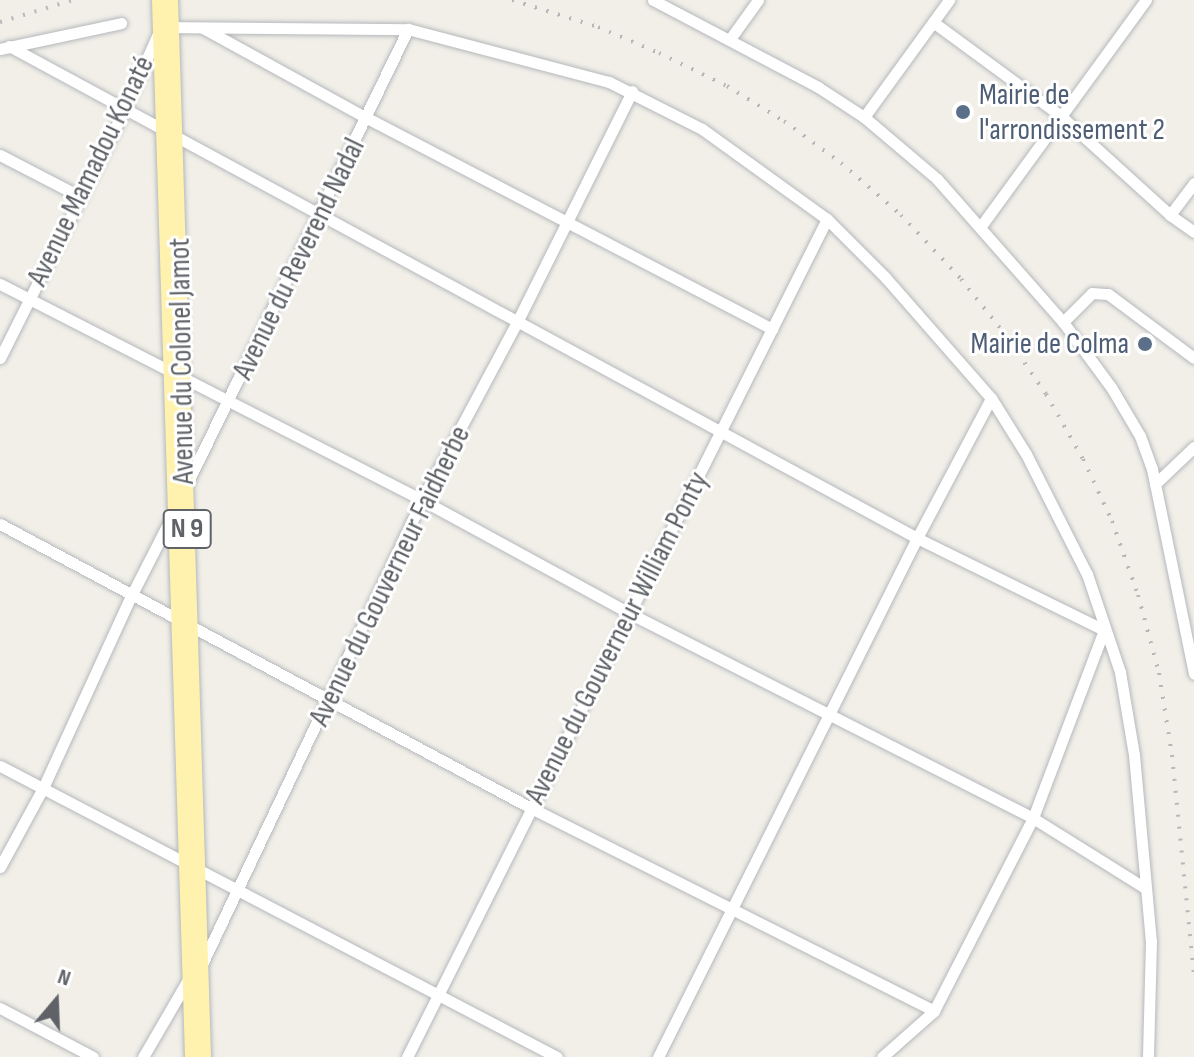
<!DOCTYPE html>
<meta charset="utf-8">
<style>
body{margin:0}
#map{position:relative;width:1194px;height:1057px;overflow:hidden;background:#f1efe8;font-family:"Sofia Sans Condensed",sans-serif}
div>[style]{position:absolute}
.roads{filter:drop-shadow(0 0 2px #b5b8bc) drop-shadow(0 0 2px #b5b8bc)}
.minor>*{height:11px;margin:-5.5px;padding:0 5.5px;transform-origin:5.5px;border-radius:5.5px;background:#fff}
.major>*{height:14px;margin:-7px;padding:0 7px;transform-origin:7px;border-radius:7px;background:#fff2af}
.rail>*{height:4px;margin-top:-2px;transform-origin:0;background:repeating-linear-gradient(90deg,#b6b7b8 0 2px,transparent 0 12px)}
.dots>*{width:22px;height:22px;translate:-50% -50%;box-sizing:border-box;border:4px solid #fff;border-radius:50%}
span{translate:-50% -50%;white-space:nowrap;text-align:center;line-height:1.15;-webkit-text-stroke:6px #fff;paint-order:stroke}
.shield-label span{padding:2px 6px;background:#fff;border:2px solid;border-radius:6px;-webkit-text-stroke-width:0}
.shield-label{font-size:28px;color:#5f6368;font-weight:700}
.service-label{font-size:30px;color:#4e5e75}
.left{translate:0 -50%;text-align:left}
.right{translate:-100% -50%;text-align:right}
.street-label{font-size:30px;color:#5f6368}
.north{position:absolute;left:16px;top:961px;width:80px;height:80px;-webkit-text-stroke:6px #fff;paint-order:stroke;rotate:19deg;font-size:22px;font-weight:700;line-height:32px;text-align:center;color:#5f6368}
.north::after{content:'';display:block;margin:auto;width:28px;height:36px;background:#5f6368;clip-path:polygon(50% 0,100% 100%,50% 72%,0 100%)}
</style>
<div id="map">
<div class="roads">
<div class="minor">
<div style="left:653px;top:0;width:187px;rotate:27.8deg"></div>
<div style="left:818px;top:87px;width:55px;rotate:33.1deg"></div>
<div style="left:864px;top:117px;width:96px;rotate:40.3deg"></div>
<div style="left:937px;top:179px;width:191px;rotate:48.6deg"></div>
<div style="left:1063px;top:322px;width:81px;rotate:53.6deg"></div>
<div style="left:1111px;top:387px;width:57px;rotate:59.4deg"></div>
<div style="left:1140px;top:436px;width:35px;rotate:70deg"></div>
<div style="left:1152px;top:469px;width:209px;rotate:78.4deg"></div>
<div style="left:933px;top:22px;width:159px;rotate:36.3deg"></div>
<div style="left:1061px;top:116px;width:147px;rotate:42.2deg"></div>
<div style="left:1170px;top:215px;width:29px;rotate:35deg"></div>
<div style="left:203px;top:28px;width:187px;rotate:28.8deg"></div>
<div style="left:367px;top:118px;width:457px;rotate:27.5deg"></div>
<div style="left:730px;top:39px;width:48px;rotate:-54.3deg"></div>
<div style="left:9px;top:46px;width:1033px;rotate:28.45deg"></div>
<div style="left:917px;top:538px;width:208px;rotate:26.2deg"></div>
<div style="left:1104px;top:630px;width:201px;rotate:110.7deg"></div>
<div style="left:1033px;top:818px;width:217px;rotate:117.2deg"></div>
<div style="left:934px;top:1011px;width:69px;rotate:138.5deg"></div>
<div style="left:0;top:49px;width:124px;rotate:-12.1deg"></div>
<div style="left:864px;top:117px;width:145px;rotate:-54deg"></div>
<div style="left:0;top:155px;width:91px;rotate:27.4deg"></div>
<div style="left:1170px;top:215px;width:40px;rotate:-53deg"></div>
<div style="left:981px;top:226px;width:280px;rotate:-53.9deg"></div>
<div style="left:0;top:284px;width:474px;rotate:27.1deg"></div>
<div style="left:422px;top:500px;width:236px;rotate:28.6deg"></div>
<div style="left:629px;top:613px;width:453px;rotate:26.9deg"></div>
<div style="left:1033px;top:818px;width:132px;rotate:32deg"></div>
<div style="left:1063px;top:322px;width:41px;rotate:-45deg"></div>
<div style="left:1092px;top:293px;width:16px;rotate:4deg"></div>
<div style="left:1108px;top:294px;width:107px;rotate:36.7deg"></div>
<div style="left:0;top:358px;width:277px;rotate:-63.4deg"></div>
<div style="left:124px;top:110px;width:91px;rotate:-66deg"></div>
<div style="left:161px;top:27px;width:247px;rotate:0.5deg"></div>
<div style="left:408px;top:29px;width:208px;rotate:14.8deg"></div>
<div style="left:609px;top:82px;width:104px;rotate:26.8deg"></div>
<div style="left:702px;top:129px;width:154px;rotate:35.8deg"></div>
<div style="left:827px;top:219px;width:82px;rotate:45deg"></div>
<div style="left:885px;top:277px;width:161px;rotate:48.8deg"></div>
<div style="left:991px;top:398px;width:66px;rotate:58deg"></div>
<div style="left:1026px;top:454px;width:135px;rotate:63.1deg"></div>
<div style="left:1087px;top:574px;width:103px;rotate:71.4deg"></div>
<div style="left:1120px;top:672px;width:84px;rotate:80.4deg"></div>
<div style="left:1134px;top:755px;width:187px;rotate:84.8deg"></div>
<div style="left:1151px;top:941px;width:116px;rotate:91.5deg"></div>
<div style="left:1155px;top:484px;width:54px;rotate:-43.5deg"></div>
<div style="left:186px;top:486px;width:508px;rotate:-64.09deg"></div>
<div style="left:0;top:524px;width:602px;rotate:28.14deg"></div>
<div style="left:531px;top:808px;width:451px;rotate:26.7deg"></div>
<div style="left:0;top:766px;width:628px;rotate:27.58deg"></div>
<div style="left:0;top:867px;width:90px;rotate:-61.4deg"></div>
<div style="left:43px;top:788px;width:211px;rotate:-65.4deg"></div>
<div style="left:131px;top:596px;width:94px;rotate:-62.9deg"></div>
<div style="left:203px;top:962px;width:511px;rotate:-64.64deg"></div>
<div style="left:422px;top:500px;width:202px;rotate:-61.9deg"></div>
<div style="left:517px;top:322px;width:258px;rotate:-63.5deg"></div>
<div style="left:0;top:1008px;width:105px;rotate:27.8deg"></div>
<div style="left:143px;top:1057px;width:91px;rotate:-59.8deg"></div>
<div style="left:407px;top:1057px;width:937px;rotate:-63.38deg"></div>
<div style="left:658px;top:1057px;width:580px;rotate:-63.48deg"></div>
<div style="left:917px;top:538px;width:158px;rotate:-62.1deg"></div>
</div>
<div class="major">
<div style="left:159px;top:0;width:1058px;rotate:88.21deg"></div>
<div style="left:171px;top:0;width:1058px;rotate:88.21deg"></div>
</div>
</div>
<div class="rail">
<div style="left:512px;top:0;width:90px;rotate:17.4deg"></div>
<div style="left:598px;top:27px;width:66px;rotate:23.1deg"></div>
<div style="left:659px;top:53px;width:76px;rotate:25.9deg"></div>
<div style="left:727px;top:86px;width:67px;rotate:31.6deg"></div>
<div style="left:784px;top:121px;width:71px;rotate:36.4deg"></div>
<div style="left:841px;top:163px;width:79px;rotate:40.9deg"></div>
<div style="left:901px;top:215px;width:88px;rotate:46.8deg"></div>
<div style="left:961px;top:279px;width:69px;rotate:51.5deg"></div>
<div style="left:1004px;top:333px;width:74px;rotate:55.5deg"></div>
<div style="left:1046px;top:394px;width:75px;rotate:60.4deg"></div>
<div style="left:1083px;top:459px;width:68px;rotate:64.9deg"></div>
<div style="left:1112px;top:521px;width:78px;rotate:70.6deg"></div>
<div style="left:1138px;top:595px;width:81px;rotate:74.9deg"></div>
<div style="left:1159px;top:673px;width:83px;rotate:81deg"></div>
<div style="left:1172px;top:755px;width:221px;rotate:84.3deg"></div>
<div style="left:0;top:22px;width:76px;rotate:-16.8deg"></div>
</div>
<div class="dots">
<div style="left:963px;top:112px;background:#5c6f8a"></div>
<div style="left:1145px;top:344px;background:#5c6f8a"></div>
</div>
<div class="shield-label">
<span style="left:187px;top:529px">N 9</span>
</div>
<div class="service-label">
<span class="left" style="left:979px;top:112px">Mairie de<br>l'arrondissement 2</span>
<span class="right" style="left:1129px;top:344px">Mairie de Colma</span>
</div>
<div class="street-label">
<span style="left:91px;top:171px;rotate:-64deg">Avenue Mamadou Konaté</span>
<span style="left:299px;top:259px;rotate:-64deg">Avenue du Reverend Nadal</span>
<span style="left:182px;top:361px;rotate:-91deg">Avenue du Colonel Jamot</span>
<span style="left:390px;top:576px;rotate:-64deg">Avenue du Gouverneur Faidherbe</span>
<span style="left:617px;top:638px;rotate:-63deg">Avenue du Gouverneur William Ponty</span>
</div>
<div class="north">N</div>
</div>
